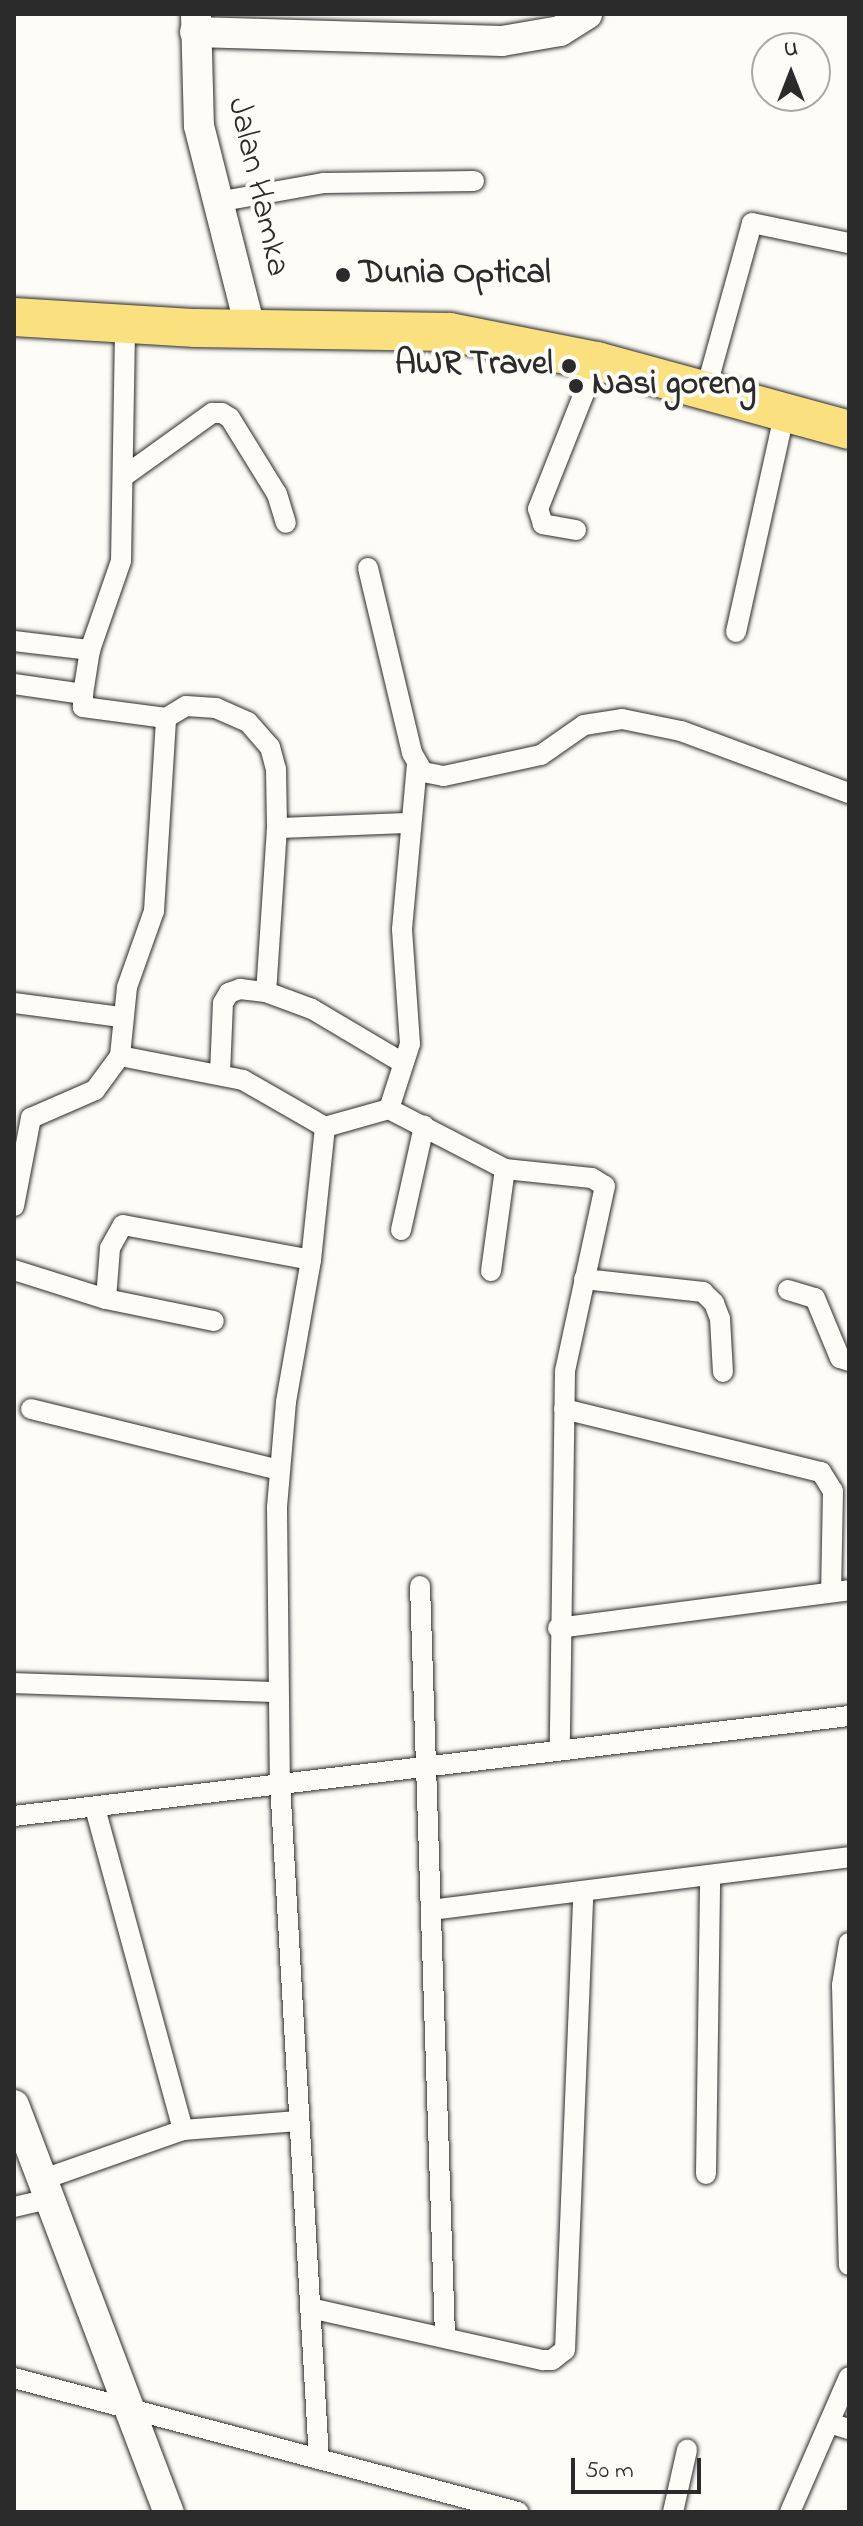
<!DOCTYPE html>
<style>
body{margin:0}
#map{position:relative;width:863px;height:2526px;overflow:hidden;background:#fdfcf7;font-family:"Indie Flower",sans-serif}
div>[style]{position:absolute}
.roads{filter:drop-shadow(0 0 2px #2b2b2b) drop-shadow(0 0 2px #2b2b2b)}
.street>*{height:20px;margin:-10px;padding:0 10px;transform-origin:10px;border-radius:10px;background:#fdfcf7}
.secondary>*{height:30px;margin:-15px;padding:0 15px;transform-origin:15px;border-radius:15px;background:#fdfcf7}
.highway>*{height:38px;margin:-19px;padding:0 19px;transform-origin:19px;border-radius:19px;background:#fbe080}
.dots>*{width:22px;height:22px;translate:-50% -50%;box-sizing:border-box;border:4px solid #fdfcf7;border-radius:50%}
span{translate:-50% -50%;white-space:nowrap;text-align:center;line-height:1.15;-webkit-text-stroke:8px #fdfcf7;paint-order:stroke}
.street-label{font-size:34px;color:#2b2b2b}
.poi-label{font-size:34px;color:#2b2b2b;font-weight:700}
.left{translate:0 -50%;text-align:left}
.right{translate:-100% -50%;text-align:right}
.frame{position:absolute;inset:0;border:16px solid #2b2b2b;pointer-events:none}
.north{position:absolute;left:751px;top:32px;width:80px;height:80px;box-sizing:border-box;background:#fdfcf7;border:2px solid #a9a8a5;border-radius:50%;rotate:0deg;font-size:22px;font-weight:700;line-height:32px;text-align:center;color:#2b2b2b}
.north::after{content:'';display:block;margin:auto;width:28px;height:36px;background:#2b2b2b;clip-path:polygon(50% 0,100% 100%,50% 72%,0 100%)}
.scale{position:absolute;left:571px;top:2458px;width:130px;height:36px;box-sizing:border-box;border:4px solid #2b2b2b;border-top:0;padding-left:10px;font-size:24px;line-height:28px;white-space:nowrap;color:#2b2b2b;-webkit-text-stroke:6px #fdfcf7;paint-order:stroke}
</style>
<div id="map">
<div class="roads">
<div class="street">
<div style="left:217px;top:202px;width:109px;rotate:-10.1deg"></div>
<div style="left:324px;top:183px;width:150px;rotate:-0.8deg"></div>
<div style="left:706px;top:389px;width:172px;rotate:-74.5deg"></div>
<div style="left:752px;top:223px;width:99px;rotate:11.7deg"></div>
<div style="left:123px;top:477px;width:110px;rotate:-35.7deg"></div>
<div style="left:212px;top:413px;width:10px"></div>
<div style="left:222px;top:413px;width:9px;rotate:32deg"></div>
<div style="left:230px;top:418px;width:89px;rotate:58.3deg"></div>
<div style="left:277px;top:494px;width:30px;rotate:73deg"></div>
<div style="left:576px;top:530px;width:34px;rotate:-170deg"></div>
<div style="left:543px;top:524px;width:16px;rotate:-108deg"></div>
<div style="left:538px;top:509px;width:159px;rotate:-68.3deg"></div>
<div style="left:368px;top:568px;width:190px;rotate:76.6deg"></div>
<div style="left:412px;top:753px;width:22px;rotate:60deg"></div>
<div style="left:423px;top:772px;width:21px;rotate:11deg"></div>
<div style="left:444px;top:776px;width:99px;rotate:-12.2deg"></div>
<div style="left:541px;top:755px;width:52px;rotate:-34.9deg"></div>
<div style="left:584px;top:725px;width:38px;rotate:-9deg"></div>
<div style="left:622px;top:719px;width:60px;rotate:11.5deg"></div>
<div style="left:681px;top:731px;width:179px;rotate:20.3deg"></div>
<div style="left:736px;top:632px;width:226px;rotate:-77.5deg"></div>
<div style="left:14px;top:641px;width:77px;rotate:6.8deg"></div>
<div style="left:14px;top:684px;width:70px;rotate:8.2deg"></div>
<div style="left:166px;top:718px;width:23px;rotate:-31deg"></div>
<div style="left:186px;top:706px;width:30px;rotate:4deg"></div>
<div style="left:216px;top:708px;width:35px;rotate:24deg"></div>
<div style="left:248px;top:722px;width:33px;rotate:49deg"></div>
<div style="left:270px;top:747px;width:23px;rotate:75deg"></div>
<div style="left:276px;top:769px;width:59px;rotate:89deg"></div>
<div style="left:277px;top:828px;width:164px;rotate:93.8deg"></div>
<div style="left:277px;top:828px;width:132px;rotate:-2.2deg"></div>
<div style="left:14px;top:1003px;width:107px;rotate:7.5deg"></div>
<div style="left:120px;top:1056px;width:125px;rotate:11deg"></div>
<div style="left:243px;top:1080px;width:95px;rotate:29.8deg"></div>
<div style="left:325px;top:1127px;width:134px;rotate:96deg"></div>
<div style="left:311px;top:1260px;width:144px;rotate:100deg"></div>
<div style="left:286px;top:1402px;width:105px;rotate:94.9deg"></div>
<div style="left:277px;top:1507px;width:276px;rotate:89.4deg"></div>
<div style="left:280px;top:1783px;width:677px;rotate:86.7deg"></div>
<div style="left:220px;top:1074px;width:71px;rotate:-87.6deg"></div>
<div style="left:223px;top:1003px;width:12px;rotate:-59deg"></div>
<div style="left:229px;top:993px;width:12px;rotate:-20deg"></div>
<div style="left:240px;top:989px;width:26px;rotate:7deg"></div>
<div style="left:266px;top:992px;width:49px;rotate:20.3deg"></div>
<div style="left:312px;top:1009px;width:106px;rotate:30.7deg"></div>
<div style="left:389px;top:1109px;width:68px;rotate:-72.1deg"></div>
<div style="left:410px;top:1044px;width:115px;rotate:-94deg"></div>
<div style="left:402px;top:929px;width:165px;rotate:-84.8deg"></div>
<div style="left:325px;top:1127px;width:66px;rotate:-15.7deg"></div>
<div style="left:389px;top:1109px;width:131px;rotate:27.3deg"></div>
<div style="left:505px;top:1169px;width:87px;rotate:5.9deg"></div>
<div style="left:592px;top:1178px;width:15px;rotate:32deg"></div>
<div style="left:605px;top:1186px;width:189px;rotate:102.2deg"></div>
<div style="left:565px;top:1371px;width:377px;rotate:90.8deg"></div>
<div style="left:14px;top:1206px;width:90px;rotate:-79.1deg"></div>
<div style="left:31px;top:1118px;width:70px;rotate:-23.6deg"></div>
<div style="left:95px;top:1090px;width:42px;rotate:-53.7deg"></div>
<div style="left:120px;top:1056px;width:69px;rotate:-84.2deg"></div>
<div style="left:127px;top:987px;width:81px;rotate:-70.4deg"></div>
<div style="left:154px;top:911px;width:193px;rotate:-86.4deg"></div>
<div style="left:166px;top:718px;width:84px;rotate:-172.5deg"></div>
<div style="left:83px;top:707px;width:13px;rotate:-90deg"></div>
<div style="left:83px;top:694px;width:45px;rotate:-81deg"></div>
<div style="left:90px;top:650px;width:94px;rotate:-70.8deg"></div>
<div style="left:121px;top:561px;width:236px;rotate:-89deg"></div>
<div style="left:401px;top:1230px;width:107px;rotate:-77.5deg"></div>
<div style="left:14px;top:1270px;width:96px;rotate:17.5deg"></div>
<div style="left:106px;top:1299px;width:110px;rotate:11.5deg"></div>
<div style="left:491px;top:1271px;width:103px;rotate:-82.2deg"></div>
<div style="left:584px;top:1279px;width:120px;rotate:6.2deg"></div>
<div style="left:703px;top:1292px;width:16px;rotate:45deg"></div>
<div style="left:714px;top:1303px;width:17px;rotate:69deg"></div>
<div style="left:720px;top:1319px;width:53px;rotate:86.8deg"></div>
<div style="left:788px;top:1290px;width:28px;rotate:17deg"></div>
<div style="left:815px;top:1298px;width:65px;rotate:67.4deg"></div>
<div style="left:840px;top:1358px;width:9px;rotate:18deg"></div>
<div style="left:106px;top:1299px;width:51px;rotate:-85.5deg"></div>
<div style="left:110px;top:1248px;width:26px;rotate:-61deg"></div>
<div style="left:123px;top:1225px;width:191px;rotate:10.5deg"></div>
<div style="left:31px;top:1409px;width:255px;rotate:13.8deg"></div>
<div style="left:564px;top:1409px;width:265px;rotate:13.8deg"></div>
<div style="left:821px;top:1472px;width:22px;rotate:58deg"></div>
<div style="left:833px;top:1491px;width:101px;rotate:91.1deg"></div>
<div style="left:420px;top:1586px;width:750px;rotate:88.09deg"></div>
<div style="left:558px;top:1628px;width:293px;rotate:-7.4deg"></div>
<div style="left:14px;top:1683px;width:264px;rotate:2deg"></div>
<div style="left:95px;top:1808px;width:334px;rotate:74.7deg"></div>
<div style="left:14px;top:1816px;width:841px;rotate:-6.83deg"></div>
<div style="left:431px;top:1910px;width:421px;rotate:-7.2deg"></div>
<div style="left:849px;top:1943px;width:43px;rotate:99.5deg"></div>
<div style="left:842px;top:1985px;width:280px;rotate:88.6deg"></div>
<div style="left:706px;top:2174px;width:299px;rotate:-89.2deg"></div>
<div style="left:41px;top:2180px;width:151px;rotate:-19.4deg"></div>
<div style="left:183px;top:2130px;width:115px;rotate:-4.5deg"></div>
<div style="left:14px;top:2207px;width:35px;rotate:-13deg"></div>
<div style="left:310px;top:2308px;width:239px;rotate:12.6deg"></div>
<div style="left:543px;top:2360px;width:9px"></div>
<div style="left:552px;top:2360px;width:16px;rotate:-38deg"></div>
<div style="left:565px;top:2350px;width:455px;rotate:-87.7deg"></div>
<div style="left:14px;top:2378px;width:522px;rotate:14.89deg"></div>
<div style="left:829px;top:2423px;width:21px;rotate:17deg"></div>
<div style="left:673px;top:2512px;width:64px;rotate:-77.3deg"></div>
<div style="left:790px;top:2512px;width:147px;rotate:-66.4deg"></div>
</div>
<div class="secondary">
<div style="left:196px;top:14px;width:112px;rotate:88.5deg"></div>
<div style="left:199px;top:126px;width:207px;rotate:75.8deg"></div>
<div style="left:195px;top:32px;width:307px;rotate:1.7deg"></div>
<div style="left:502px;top:41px;width:59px;rotate:-9.8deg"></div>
<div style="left:560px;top:31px;width:32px;rotate:-32deg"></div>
<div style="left:14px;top:2105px;width:436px;rotate:69.2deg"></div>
</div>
<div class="highway">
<div style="left:14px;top:317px;width:182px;rotate:3.5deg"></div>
<div style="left:196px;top:328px;width:254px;rotate:0.9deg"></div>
<div style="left:450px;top:332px;width:150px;rotate:11.2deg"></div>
<div style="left:597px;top:361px;width:261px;rotate:15.3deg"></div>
</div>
</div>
<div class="dots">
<div style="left:343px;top:275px;background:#2b2b2b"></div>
<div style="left:569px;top:366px;background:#2b2b2b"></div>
<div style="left:576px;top:386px;background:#2b2b2b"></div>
</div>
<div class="street-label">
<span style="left:257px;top:187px;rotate:77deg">Jalan Hamka</span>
</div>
<div class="poi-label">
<span class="left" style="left:359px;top:275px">Dunia Optical</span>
<span class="right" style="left:553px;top:366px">AWR Travel</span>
<span class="left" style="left:592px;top:386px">Nasi goreng</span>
</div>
<div class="frame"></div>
<div class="north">U</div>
<div class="scale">50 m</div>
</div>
